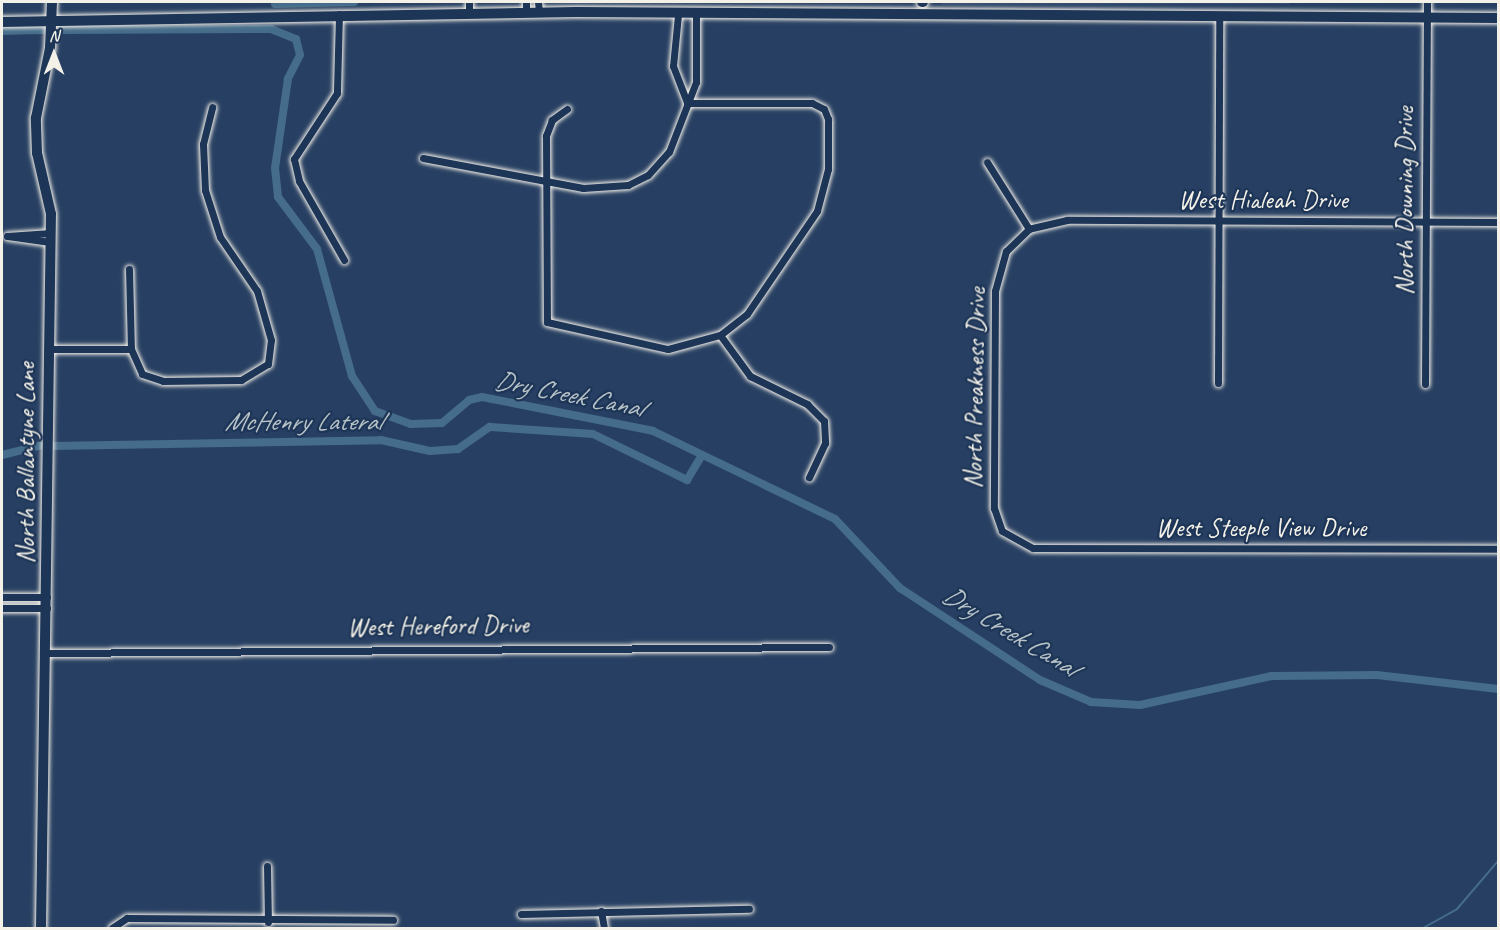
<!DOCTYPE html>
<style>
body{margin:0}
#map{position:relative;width:1500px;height:930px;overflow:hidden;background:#273f62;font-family:Caveat,sans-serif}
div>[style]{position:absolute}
.built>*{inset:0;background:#334b6f}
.stream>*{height:2px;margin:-1px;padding:0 1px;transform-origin:1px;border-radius:1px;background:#456c8a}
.canal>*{height:8px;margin:-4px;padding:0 4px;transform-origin:4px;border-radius:4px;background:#456c8a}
.roads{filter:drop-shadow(0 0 2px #f4f1e8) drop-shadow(0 0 2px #f4f1e8)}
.street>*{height:7px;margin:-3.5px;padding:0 3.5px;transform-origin:3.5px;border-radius:3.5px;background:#1d3557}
.secondary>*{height:10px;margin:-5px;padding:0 5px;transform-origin:5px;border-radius:5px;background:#1d3557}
span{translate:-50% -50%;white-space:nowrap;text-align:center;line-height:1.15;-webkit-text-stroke:4.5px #1d3557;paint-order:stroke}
.street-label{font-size:26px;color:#f4f1e8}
.water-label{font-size:27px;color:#b7c2c7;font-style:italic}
.frame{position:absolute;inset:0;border:3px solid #f4f1e8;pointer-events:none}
.north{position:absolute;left:24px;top:24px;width:60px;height:60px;-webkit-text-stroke:4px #1d3557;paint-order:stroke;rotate:0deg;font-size:16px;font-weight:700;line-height:24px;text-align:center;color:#f4f1e8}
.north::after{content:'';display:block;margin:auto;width:21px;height:27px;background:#f4f1e8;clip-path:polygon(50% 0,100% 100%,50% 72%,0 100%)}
</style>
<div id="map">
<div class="built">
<div style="clip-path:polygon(942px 2px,1290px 2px,1290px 4px,942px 5px)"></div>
</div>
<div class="stream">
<div style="left:1423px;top:928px;width:39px;rotate:-29deg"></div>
<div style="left:1457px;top:909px;width:63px;rotate:-49.5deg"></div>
</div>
<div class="canal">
<div style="left:275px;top:4px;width:79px;rotate:-1.5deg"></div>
<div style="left:61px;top:30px;width:210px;rotate:-0.3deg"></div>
<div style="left:271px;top:29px;width:27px;rotate:22deg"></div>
<div style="left:296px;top:39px;width:16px;rotate:76deg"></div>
<div style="left:300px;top:55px;width:27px;rotate:117deg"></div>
<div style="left:288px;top:79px;width:90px;rotate:98.3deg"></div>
<div style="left:275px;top:168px;width:29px;rotate:84deg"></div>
<div style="left:278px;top:197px;width:65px;rotate:53.1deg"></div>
<div style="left:317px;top:249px;width:132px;rotate:74.6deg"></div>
<div style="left:352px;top:376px;width:42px;rotate:56.7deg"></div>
<div style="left:375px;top:411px;width:38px;rotate:20deg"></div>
<div style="left:411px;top:424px;width:31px;rotate:-2deg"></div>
<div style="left:442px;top:423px;width:35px;rotate:-40deg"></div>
<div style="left:469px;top:400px;width:13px;rotate:-13deg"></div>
<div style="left:482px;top:397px;width:174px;rotate:11.2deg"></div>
<div style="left:653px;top:431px;width:202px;rotate:25.8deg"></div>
<div style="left:835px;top:519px;width:95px;rotate:46.7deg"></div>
<div style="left:900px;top:588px;width:168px;rotate:33.3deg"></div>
<div style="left:1040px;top:680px;width:56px;rotate:23.3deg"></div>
<div style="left:1091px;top:702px;width:49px;rotate:3.5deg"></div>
<div style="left:1140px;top:705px;width:135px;rotate:-12.4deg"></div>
<div style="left:1272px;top:676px;width:105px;rotate:-0.5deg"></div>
<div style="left:1377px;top:675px;width:122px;rotate:6.6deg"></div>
<div style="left:2px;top:31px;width:40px;rotate:-1.4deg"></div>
<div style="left:52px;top:446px;width:329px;rotate:-1deg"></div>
<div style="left:381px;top:440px;width:50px;rotate:12.7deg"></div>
<div style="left:430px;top:451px;width:28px;rotate:-4deg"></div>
<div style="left:458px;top:449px;width:39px;rotate:-35deg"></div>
<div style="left:490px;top:427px;width:103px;rotate:3.9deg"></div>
<div style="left:593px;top:434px;width:105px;rotate:26.1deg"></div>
<div style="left:687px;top:480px;width:29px;rotate:-59deg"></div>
<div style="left:2px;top:455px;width:38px;rotate:-14deg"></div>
</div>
<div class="roads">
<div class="street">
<div style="left:538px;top:2px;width:10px;rotate:84deg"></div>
<div style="left:526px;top:12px;width:10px;rotate:-90deg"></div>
<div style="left:339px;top:14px;width:79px;rotate:91.5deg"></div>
<div style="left:337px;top:93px;width:79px;rotate:123.1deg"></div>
<div style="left:294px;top:159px;width:23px;rotate:77deg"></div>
<div style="left:299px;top:181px;width:91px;rotate:60.3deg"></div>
<div style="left:469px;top:14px;width:12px;rotate:-90deg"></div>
<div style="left:678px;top:15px;width:51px;rotate:95.6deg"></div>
<div style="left:673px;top:66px;width:40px;rotate:69deg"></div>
<div style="left:687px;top:103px;width:125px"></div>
<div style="left:812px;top:103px;width:13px;rotate:27deg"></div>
<div style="left:824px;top:109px;width:11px;rotate:68deg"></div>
<div style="left:828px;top:119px;width:50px;rotate:90deg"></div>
<div style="left:828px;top:169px;width:43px;rotate:104.7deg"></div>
<div style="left:817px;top:211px;width:125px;rotate:124.2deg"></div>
<div style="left:747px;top:314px;width:34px;rotate:142deg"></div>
<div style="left:567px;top:109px;width:19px;rotate:144deg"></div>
<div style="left:552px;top:120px;width:17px;rotate:111deg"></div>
<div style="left:546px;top:136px;width:186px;rotate:89.7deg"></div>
<div style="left:547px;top:322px;width:124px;rotate:12.6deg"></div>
<div style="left:668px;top:349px;width:54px;rotate:-15.1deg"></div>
<div style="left:720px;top:335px;width:51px;rotate:53.8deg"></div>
<div style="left:750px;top:376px;width:64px;rotate:26.2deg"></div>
<div style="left:807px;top:404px;width:24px;rotate:45deg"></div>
<div style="left:824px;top:421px;width:22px;rotate:87deg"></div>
<div style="left:825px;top:443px;width:38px;rotate:115deg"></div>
<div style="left:423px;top:158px;width:163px;rotate:10.6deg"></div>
<div style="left:583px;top:188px;width:45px;rotate:-3.8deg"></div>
<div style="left:628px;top:185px;width:22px;rotate:-27deg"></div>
<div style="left:648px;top:175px;width:31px;rotate:-48deg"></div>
<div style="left:669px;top:152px;width:75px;rotate:-68.9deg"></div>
<div style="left:696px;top:82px;width:67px;rotate:-90deg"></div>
<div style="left:987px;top:162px;width:79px;rotate:57.9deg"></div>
<div style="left:1498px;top:222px;width:431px;rotate:-179.7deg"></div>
<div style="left:1067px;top:220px;width:39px;rotate:167deg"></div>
<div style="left:1029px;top:229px;width:32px;rotate:136deg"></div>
<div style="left:1006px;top:251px;width:41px;rotate:105.4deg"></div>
<div style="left:995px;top:291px;width:217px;rotate:90.3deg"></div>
<div style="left:994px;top:508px;width:24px;rotate:71deg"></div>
<div style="left:1002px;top:531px;width:35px;rotate:29deg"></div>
<div style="left:1033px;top:548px;width:465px;rotate:0.1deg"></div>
<div style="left:50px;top:242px;width:43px;rotate:-172.1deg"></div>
<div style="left:7px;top:236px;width:44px;rotate:-3.9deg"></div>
<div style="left:129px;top:269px;width:80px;rotate:88.6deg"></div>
<div style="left:131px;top:349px;width:27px;rotate:66deg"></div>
<div style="left:142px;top:374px;width:22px;rotate:18deg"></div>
<div style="left:163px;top:381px;width:78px;rotate:-0.7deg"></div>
<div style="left:241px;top:380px;width:31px;rotate:-31deg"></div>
<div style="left:268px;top:364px;width:24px;rotate:-83deg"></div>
<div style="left:271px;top:340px;width:51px;rotate:-105.9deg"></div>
<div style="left:257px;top:291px;width:65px;rotate:-124.4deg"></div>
<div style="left:220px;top:237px;width:49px;rotate:-107.7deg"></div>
<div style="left:205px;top:190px;width:46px;rotate:-92.5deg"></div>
<div style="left:203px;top:144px;width:38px;rotate:-76deg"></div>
<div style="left:50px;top:349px;width:81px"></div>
<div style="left:1218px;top:383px;width:366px;rotate:-89.8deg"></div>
<div style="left:1425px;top:384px;width:382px;rotate:-89.7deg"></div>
<div style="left:2px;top:597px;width:45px"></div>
<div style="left:2px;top:608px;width:45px"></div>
<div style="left:47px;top:653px;width:782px;rotate:-0.44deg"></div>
<div style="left:267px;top:866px;width:56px;rotate:89deg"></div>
<div style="left:601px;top:911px;width:17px;rotate:80deg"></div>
<div style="left:521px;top:914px;width:228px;rotate:-1.3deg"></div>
<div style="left:112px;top:928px;width:18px;rotate:-34deg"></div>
<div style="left:127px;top:918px;width:266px;rotate:0.4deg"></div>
</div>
<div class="secondary">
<div style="left:922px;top:2px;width:1px"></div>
<div style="left:2px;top:22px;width:574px;rotate:-1deg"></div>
<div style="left:576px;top:12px;width:922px;rotate:0.37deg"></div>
<div style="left:41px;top:928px;width:714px;rotate:-89.2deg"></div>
<div style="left:51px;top:214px;width:63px;rotate:-102.9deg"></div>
<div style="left:37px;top:153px;width:35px;rotate:-92deg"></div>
<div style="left:36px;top:118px;width:71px;rotate:-78.7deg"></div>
<div style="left:50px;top:48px;width:46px;rotate:-87.5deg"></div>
</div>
</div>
<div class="street-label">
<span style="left:1263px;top:200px">West Hialeah Drive</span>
<span style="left:1405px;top:201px;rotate:-90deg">North Downing Drive</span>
<span style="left:975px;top:388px;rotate:-89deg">North Preakness Drive</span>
<span style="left:26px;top:463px;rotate:-90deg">North Ballantyne Lane</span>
<span style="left:1261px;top:528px">West Steeple View Drive</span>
<span style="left:438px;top:626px;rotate:-1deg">West Hereford Drive</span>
</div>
<div class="water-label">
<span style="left:569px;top:394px;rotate:11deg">Dry Creek Canal</span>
<span style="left:303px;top:422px">McHenry Lateral</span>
<span style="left:1010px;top:631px;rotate:31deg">Dry Creek Canal</span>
</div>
<div class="frame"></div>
<div class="north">N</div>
</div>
